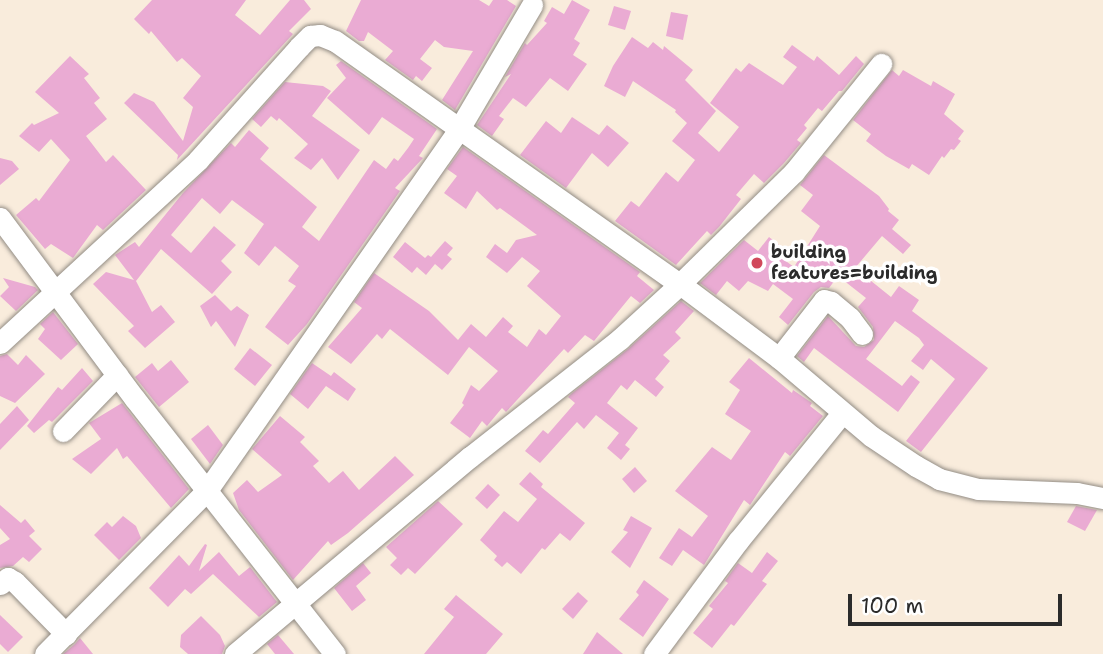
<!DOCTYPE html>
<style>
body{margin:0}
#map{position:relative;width:1103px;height:654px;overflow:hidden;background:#f9ecdc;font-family:"Shantell Sans",sans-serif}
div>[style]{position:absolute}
.building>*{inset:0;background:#eaabd3}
.roads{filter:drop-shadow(0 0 2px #928c84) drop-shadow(0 0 2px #928c84)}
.minor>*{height:21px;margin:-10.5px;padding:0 10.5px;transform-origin:10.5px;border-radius:10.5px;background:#fff}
.dots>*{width:19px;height:19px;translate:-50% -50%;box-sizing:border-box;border:4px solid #fff;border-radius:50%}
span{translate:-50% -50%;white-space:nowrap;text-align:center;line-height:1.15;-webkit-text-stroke:7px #fff;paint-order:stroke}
.poi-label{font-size:18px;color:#2b2b2b;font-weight:700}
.left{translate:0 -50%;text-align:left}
.scale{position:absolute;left:848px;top:594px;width:214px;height:32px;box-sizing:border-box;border:4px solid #2b2b2b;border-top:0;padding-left:9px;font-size:21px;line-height:24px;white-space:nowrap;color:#2b2b2b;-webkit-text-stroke:5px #fff;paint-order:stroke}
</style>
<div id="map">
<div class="building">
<div style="clip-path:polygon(152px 0,246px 0,235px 15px,260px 35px,290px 0,304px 0,311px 9px,289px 31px,293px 34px,177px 160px,178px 155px,124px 103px,134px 93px,154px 102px,183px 141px,193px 107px,183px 98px,201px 76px,182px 58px,177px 62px,151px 31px,149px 34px,134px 19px)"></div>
<div style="clip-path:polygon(361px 0,479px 0,489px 6px,493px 0,507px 0,516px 6px,455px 110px,442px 100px,473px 51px,444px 47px,435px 40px,420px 59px,432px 68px,422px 81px,416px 76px,413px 80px,385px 60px,393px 51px,368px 32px,364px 41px,359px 41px,346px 31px)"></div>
<div style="clip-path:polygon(572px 0,590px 10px,574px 39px,580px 43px,573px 55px,587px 64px,568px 91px,550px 78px,526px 107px,513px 98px,499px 116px,504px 119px,492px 136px,477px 125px,511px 74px,505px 77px,525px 43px,527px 45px,547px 23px,544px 21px,552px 7px,564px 14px)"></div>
<div style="clip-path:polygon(614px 6px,631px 11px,625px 30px,608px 25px)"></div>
<div style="clip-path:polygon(671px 12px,688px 15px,683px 40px,666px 36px)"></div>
<div style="clip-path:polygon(632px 37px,648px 48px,653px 42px,663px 50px,664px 46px,693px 70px,685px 80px,716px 111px,698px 133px,719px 152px,739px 127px,710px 103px,736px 68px,741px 72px,749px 63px,783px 85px,797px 67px,783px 57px,792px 45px,814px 61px,817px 56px,839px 75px,856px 56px,864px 64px,842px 91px,839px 91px,822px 111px,818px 108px,804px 125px,807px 128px,797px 140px,801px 143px,784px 163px,764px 183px,754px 174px,736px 195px,741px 199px,719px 227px,711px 235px,707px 231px,676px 265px,615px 221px,631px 201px,639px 207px,666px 172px,678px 182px,695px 160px,672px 141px,687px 123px,675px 112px,676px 110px,633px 81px,625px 97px,604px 86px,613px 66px)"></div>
<div style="clip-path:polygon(70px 56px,89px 74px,84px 78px,100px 98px,94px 103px,107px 119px,86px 136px,106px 162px,113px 155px,146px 190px,103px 230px,97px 225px,73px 258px,51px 244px,45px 249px,16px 215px,36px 198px,39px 201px,70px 160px,51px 139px,39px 152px,19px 136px,32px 123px,34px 125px,59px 113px,35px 92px)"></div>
<div style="clip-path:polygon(341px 61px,437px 129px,419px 156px,423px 158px,395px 188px,400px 191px,307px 324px,288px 345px,265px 327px,296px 286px,288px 281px,299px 266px,275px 246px,259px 266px,244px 253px,264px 224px,232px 200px,220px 214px,202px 198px,171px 235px,191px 253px,214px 226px,236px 245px,221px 261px,232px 272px,212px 294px,161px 249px,136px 281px,152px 312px,161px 305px,175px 322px,145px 348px,128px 331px,134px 326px,93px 284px,106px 272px,134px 280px,115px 255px,135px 242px,139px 247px,183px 193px,231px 143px,235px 147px,249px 130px,269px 148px,260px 159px,317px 207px,302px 227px,319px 241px,374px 160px,386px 169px,394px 158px,398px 161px,408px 148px,414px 139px,382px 117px,369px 135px,327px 98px,346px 78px,336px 65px)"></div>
<div style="clip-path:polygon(892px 70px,899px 76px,903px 70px,931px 86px,933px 81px,955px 94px,944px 114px,964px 131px,958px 139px,961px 141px,954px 150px,951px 149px,944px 158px,942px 156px,929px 175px,912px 164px,909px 169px,886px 156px,866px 141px,871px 134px,853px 120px)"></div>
<div style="clip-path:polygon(285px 82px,323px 86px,331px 91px,312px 116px,360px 150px,338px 180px,322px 158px,311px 170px,294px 158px,308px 144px,279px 118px,277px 121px,271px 116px,261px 127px,252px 119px)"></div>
<div style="clip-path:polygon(572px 117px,599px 135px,607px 125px,629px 143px,608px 167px,592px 153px,566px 188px,520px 155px,546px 121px,561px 133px)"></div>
<div style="clip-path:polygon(463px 147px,640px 272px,637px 276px,654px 290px,640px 303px,631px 296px,594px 341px,585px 335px,568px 353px,564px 349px,506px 412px,502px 408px,487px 426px,482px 421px,470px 438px,450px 423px,464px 405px,462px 403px,471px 385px,479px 391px,498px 371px,469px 347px,448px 375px,390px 329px,382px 339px,377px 334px,351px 364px,328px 347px,362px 308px,354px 302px,374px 273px,429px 311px,458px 340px,471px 324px,486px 337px,503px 317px,513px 326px,508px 332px,527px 347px,539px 329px,546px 335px,561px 316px,527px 286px,540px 271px,522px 257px,507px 273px,486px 257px,495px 244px,507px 253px,516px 240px,537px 235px,500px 208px,497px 210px,477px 191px,466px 209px,444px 193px,457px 176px,447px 169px)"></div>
<div style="clip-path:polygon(824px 155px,879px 196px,889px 209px,888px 211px,899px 220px,892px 229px,911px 245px,903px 254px,882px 236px,855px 268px,891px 297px,899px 286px,919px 300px,912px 311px,988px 368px,921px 452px,906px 441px,955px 379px,931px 359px,923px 370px,911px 361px,924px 345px,919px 338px,895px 321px,866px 359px,902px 386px,911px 375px,920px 382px,898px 412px,814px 348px,804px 362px,797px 356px,828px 316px,856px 346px,864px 347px,874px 340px,873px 327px,858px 307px,866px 298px,838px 276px,829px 288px,821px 287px,814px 292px,788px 325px,779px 317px,793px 299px,773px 284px,768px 291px,748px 281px,739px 291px,727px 281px,716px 295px,700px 283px,744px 240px,758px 251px,769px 237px,782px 247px,776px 254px,794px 267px,820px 226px,801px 211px,813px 195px,800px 185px)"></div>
<div style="clip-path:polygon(0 158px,12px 161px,19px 169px,0 185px)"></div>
<div style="clip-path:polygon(445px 241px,453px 248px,447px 255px,452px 259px,442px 270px,435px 264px,426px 275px,417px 267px,412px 273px,393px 257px,405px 242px,425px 258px,428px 255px,431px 257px)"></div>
<div style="clip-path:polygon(3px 278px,35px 287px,38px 290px,16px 311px,0 296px,9px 287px)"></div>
<div style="clip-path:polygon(215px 295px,231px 311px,237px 306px,249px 315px,235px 347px,216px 321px,211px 327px,200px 306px)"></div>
<div style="clip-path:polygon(681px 301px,694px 311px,675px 332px,681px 338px,663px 355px,670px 361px,655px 379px,664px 387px,656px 397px,635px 380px,627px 390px,621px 385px,607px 403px,638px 428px,625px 445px,630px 449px,621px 460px,607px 448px,619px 433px,596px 415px,584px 429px,577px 422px,540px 463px,525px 451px,543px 430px,548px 434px,575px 403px,568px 397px,571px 394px,628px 349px)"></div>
<div style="clip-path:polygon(53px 312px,78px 344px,61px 360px,38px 339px,45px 329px,40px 324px)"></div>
<div style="clip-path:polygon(250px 348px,272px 365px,255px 386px,234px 369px)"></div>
<div style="clip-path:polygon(7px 354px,18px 365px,26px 355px,45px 374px,15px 403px,0 396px,0 356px)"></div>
<div style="clip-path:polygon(749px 358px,792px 393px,793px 390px,812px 403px,810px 406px,823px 416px,790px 456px,785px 452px,750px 505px,744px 500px,704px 565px,683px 550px,672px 566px,659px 558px,679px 528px,692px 537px,708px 516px,675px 491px,712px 447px,731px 460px,751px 431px,725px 414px,740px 390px,729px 382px)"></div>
<div style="clip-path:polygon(171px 360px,189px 382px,159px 407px,135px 377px,152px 363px,158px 371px)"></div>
<div style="clip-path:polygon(312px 363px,331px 376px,334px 372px,356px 389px,348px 401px,326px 386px,308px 409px,290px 394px)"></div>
<div style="clip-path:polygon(82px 368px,93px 381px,52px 422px,49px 420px,34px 433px,27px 426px,58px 387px,62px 390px)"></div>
<div style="clip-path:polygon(122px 403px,189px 489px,171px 508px,127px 456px,123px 459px,117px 448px,91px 474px,72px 459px,101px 439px,89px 423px)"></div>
<div style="clip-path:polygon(17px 406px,29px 420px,0 450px,0 424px)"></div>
<div style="clip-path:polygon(280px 416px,305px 437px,300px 442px,319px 461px,313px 466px,329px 483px,343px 471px,359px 490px,395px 456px,414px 475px,348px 533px,331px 545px,328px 541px,293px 580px,239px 510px,233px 493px,247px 480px,258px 492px,282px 475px,252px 449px)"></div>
<div style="clip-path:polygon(208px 425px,223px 445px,210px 464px,191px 439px)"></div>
<div style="clip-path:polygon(635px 467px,647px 481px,634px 493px,622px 479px)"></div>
<div style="clip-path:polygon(530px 472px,543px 484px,541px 487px,585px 523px,570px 541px,560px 533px,545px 550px,542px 548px,521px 574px,507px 562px,502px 567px,494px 560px,497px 556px,480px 540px,504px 511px,518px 522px,537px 499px,519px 484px)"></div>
<div style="clip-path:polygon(488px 484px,500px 495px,487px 509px,475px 498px)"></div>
<div style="clip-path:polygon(438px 501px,463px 524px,415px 574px,408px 568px,401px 575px,390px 565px,397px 558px,386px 547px)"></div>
<div style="clip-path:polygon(0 505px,21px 523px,25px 519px,35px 531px,29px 536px,42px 549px,29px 562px,23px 557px,13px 566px,0 568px,0 545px,10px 539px,0 528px)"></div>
<div style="clip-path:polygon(1076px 506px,1097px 510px,1085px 531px,1067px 522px)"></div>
<div style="clip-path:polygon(123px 516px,136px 526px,141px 538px,119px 560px,94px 535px,107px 522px,112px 527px)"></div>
<div style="clip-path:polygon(631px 516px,652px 528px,630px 568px,611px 552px,628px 532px,623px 530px)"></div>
<div style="clip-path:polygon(205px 544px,207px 545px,199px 571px,219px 552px,239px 576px,250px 567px,277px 602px,259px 617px,213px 574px,191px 594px,185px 589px,168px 607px,149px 588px,179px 555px,189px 566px)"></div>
<div style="clip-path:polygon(767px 552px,778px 561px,762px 581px,767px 584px,734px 626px,731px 624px,712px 648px,693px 633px,713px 609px,709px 606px,728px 583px,725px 581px,738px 563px,752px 573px)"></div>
<div style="clip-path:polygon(363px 563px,371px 573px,356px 586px,366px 600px,352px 611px,334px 588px)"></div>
<div style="clip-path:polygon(644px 580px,669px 599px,643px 637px,619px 619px,639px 595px,636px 592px)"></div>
<div style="clip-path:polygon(578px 592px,588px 601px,573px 619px,562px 609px)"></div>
<div style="clip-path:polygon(456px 595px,503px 634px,486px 654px,424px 654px,454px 617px,444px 609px)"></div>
<div style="clip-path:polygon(0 615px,23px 637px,8px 652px,0 644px)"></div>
<div style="clip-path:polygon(201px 616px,220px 635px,225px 646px,222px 654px,188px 654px,180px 647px,181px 635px)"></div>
<div style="clip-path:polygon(597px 632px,623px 654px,583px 654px)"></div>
<div style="clip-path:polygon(278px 635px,294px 654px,275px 654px,267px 644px)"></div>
<div style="clip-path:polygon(80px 638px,93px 654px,63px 654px,75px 644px)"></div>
</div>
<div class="roads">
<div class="minor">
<div style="left:0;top:218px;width:226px;rotate:53.3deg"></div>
<div style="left:135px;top:399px;width:324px;rotate:51.9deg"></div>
<div style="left:0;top:343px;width:270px;rotate:-42.7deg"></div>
<div style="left:198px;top:160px;width:152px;rotate:-48.2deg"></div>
<div style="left:299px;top:47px;width:16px;rotate:-45deg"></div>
<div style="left:310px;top:36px;width:10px;rotate:-6deg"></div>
<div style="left:320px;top:35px;width:16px;rotate:22deg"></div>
<div style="left:335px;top:41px;width:422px;rotate:35.2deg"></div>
<div style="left:680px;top:284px;width:124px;rotate:36.8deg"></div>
<div style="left:779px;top:358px;width:121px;rotate:40.3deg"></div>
<div style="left:871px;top:436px;width:54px;rotate:33.7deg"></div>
<div style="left:916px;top:466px;width:26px;rotate:29deg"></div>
<div style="left:939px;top:479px;width:40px;rotate:14.4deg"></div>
<div style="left:978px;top:489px;width:99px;rotate:2.3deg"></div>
<div style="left:1077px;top:493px;width:26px;rotate:11deg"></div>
<div style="left:779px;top:358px;width:73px;rotate:-52.2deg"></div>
<div style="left:824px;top:300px;width:7px;rotate:16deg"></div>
<div style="left:831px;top:302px;width:25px;rotate:40deg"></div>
<div style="left:850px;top:318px;width:20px;rotate:53deg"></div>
<div style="left:63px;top:431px;width:78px;rotate:-46deg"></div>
<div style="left:0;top:584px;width:10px;rotate:-37deg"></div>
<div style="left:8px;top:578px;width:8px;rotate:30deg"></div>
<div style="left:15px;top:582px;width:73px;rotate:45.6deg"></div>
<div style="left:45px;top:654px;width:232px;rotate:-45.3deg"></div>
<div style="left:208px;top:489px;width:439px;rotate:-55.1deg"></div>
<div style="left:459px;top:129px;width:144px;rotate:-59.5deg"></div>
<div style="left:235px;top:654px;width:307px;rotate:-40deg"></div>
<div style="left:470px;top:457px;width:191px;rotate:-38.2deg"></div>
<div style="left:620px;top:339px;width:81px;rotate:-42.5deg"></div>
<div style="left:680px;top:284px;width:160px;rotate:-44.5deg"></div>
<div style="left:794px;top:172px;width:139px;rotate:-51.1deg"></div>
<div style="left:654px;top:654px;width:141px;rotate:-53.4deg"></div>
<div style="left:738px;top:541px;width:165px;rotate:-50.9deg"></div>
</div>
</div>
<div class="dots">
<div style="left:757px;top:263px;background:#d1495b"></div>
</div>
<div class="poi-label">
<span class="left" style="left:771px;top:263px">building<br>features=building</span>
</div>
<div class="scale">100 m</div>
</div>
